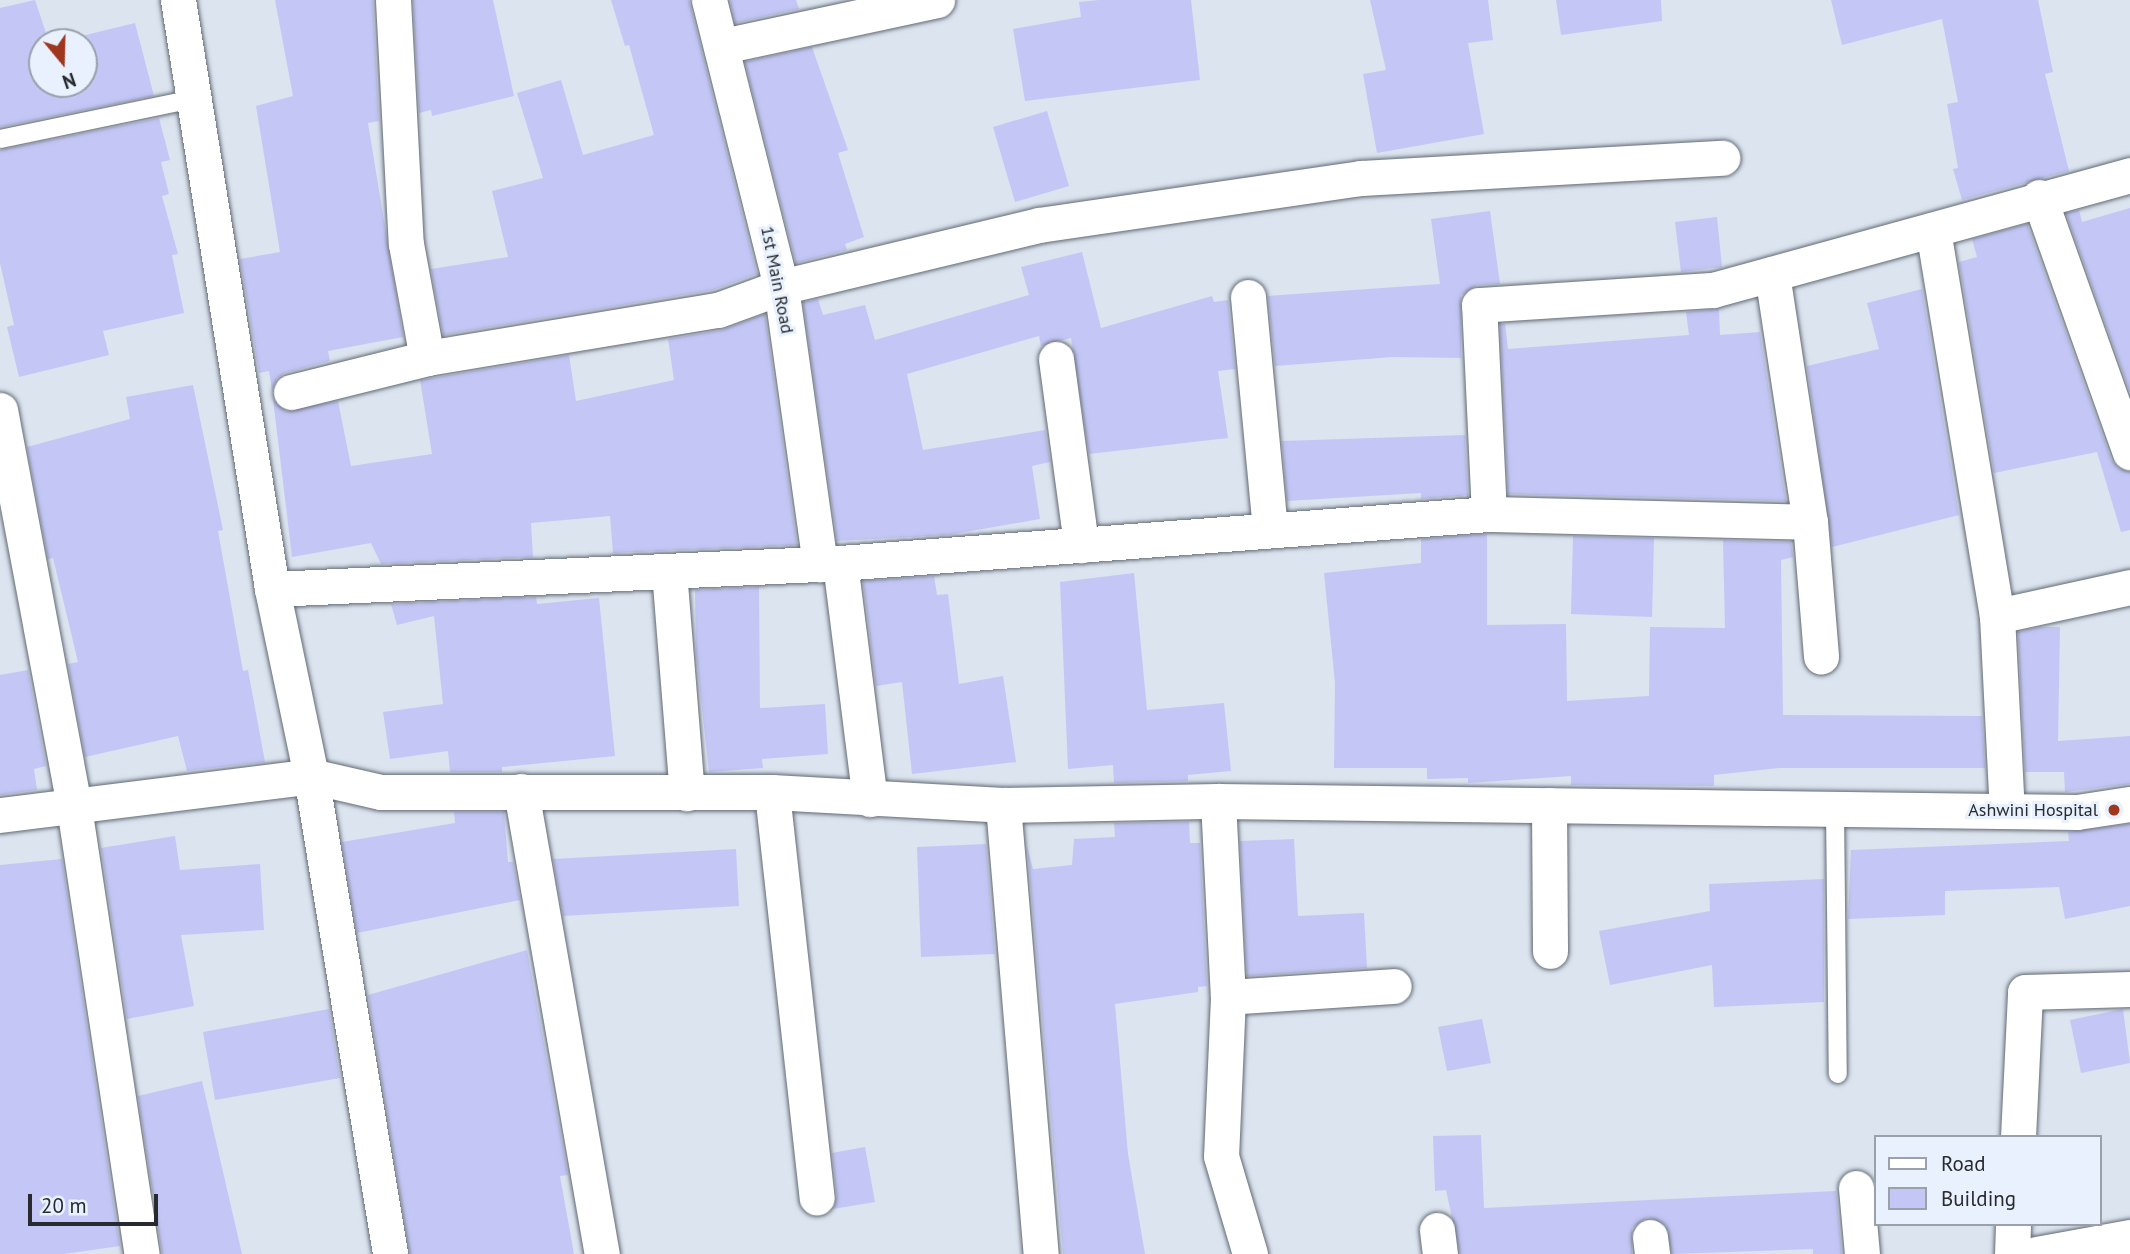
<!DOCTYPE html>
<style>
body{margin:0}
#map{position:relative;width:2130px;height:1254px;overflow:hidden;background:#dbe4ef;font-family:"PT Sans",sans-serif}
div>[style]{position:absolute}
.building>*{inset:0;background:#c4c7f6}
.roads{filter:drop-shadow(0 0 2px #626a74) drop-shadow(0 0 2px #626a74)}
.lane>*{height:18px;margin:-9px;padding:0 9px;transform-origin:9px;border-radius:9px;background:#fff}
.street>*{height:35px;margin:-17.5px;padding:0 17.5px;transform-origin:17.5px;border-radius:17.5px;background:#fff}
.dots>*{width:19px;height:19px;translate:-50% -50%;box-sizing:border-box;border:4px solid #e8f1fd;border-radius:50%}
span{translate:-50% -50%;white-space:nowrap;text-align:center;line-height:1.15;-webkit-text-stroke:6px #e8f1fd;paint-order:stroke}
.street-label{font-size:18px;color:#272a2e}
.poi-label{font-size:18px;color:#272a2e}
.right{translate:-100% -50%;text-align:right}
.legend{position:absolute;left:1874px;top:1135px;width:228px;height:91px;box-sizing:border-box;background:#e8f1fd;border:2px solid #9ba1aa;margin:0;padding:9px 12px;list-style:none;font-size:21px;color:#272a2e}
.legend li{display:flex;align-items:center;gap:14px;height:35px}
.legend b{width:35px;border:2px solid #9ba1aa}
.north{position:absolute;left:28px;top:28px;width:70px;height:70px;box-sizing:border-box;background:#e8f1fd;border:2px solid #9ba1aa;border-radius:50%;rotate:161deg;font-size:19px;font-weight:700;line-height:28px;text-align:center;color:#272a2e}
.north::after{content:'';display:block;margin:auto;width:24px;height:32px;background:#9f361e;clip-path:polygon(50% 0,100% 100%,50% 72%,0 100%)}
.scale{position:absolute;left:28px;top:1194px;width:130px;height:32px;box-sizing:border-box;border:4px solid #272a2e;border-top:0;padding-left:9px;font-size:21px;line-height:24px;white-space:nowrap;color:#272a2e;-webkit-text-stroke:5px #e8f1fd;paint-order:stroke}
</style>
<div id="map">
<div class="building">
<div style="clip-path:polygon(35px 0,49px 42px,42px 42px,42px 84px,84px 84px,84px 42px,57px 42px,135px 23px,154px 96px,0 127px,0 8px)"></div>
<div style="clip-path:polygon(275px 0,373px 0,379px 121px,368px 123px,403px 337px,328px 351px,330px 361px,285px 373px,277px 378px,272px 390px,269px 371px,259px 373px,240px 259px,280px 252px,256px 106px,293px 96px)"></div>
<div style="clip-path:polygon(413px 0,493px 0,514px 96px,432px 116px,431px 110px,419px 113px)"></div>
<div style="clip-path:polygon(611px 0,689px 0,757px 274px,713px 290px,443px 335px,431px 269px,508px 257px,492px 191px,543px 178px,517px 93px,561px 80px,583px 155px,654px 135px,629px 45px,625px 46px)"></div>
<div style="clip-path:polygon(730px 0,796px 0,799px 9px,735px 23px)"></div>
<div style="clip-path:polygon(1099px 0,1191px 0,1200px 80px,1025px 101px,1013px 29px,1081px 17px,1079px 2px)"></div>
<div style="clip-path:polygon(1370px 0,1488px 0,1493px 40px,1468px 43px,1484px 134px,1377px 153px,1363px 74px,1386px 70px)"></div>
<div style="clip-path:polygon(1556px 0,1661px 0,1662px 21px,1561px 35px)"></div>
<div style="clip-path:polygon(1831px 0,2038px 0,2053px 72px,2045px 74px,2069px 171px,1962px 200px,1953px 169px,1958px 168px,1947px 104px,1958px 102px,1942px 19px,1842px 45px)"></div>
<div style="clip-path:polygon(812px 47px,848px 150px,838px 153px,864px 237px,845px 244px,847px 250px,796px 263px,745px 62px)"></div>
<div style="clip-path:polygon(1047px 111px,1069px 186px,1015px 202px,993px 127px)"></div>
<div style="clip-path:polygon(159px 118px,170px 160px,161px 162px,169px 194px,162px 196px,178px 254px,172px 255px,184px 313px,103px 331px,109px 355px,19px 377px,7px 327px,14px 325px,0 263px,0 150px)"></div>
<div style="clip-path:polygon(2130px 208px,2130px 392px,2066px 213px,2079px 210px,2082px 222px)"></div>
<div style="clip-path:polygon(1490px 211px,1500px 284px,1477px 285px,1461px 295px,1461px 358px,1393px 357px,1275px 366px,1268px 296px,1440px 284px,1431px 219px)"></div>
<div style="clip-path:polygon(1717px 217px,1722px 267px,1681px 272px,1675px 222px)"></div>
<div style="clip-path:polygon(2027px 224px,2111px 459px,2118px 468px,2130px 472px,2130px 530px,2121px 532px,2097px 452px,1994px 473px,1959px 262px,1977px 257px,1972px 239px)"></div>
<div style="clip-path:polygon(1082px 252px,1101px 328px,1212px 296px,1214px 302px,1228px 300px,1235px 369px,1218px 371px,1228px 438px,1089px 454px,1071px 338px,1041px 346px,1039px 336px,907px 374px,923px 450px,1045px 430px,1050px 462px,1032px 466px,1040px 519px,948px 535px,837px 541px,803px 302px,818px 299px,823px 315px,865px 305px,875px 340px,1029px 295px,1021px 267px)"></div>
<div style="clip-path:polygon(1922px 289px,1959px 515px,1832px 547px,1807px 366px,1879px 349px,1867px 303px)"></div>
<div style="clip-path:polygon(1719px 309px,1720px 335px,1760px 332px,1786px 501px,1508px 494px,1500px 324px,1505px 324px,1508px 349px,1689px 335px,1686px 312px)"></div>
<div style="clip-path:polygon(765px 314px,797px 545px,613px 553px,610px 516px,531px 523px,533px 557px,381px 564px,371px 543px,292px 557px,273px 399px,286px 411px,338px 401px,351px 466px,432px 454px,420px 380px,569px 355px,576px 401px,674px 380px,668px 339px,722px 330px)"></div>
<div style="clip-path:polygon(193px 385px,223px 530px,218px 531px,243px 671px,248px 670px,265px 762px,187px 771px,178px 736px,85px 757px,68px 664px,78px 662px,53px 558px,48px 559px,27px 447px,130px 419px,126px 397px)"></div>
<div style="clip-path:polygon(1465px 435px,1468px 495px,1421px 499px,1421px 493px,1287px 501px,1282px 441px)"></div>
<div style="clip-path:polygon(1487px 534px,1487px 625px,1566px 624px,1567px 701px,1649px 696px,1650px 627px,1725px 628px,1723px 540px,1791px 542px,1793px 557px,1781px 560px,1783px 715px,1982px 716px,1985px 768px,1779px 768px,1714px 775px,1714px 786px,1571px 785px,1571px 776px,1468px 783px,1468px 778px,1427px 779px,1427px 768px,1334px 768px,1335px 683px,1324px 573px,1421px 563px,1421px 539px)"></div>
<div style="clip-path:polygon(1573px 536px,1654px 538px,1652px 617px,1571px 614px)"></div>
<div style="clip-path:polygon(1134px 573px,1147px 710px,1224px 703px,1231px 771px,1188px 775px,1188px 781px,1114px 783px,1113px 765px,1068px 769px,1060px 582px)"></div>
<div style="clip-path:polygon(934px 576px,937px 595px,948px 594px,959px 684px,1003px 676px,1016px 762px,912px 774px,902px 682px,876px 686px,863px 581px)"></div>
<div style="clip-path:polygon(759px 587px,760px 708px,825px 704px,828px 754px,762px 759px,763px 768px,709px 772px,696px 654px,695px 590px)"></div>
<div style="clip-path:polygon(536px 597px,537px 604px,599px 598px,615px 756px,502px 767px,502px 772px,450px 772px,448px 751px,390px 759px,383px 712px,443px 704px,434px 616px,397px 625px,391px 604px)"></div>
<div style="clip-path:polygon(2040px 627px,2060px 627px,2058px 741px,2130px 736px,2130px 784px,2065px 792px,2064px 772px,2025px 772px,2018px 632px)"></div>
<div style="clip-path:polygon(28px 670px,46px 766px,34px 769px,37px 790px,0 795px,0 675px)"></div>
<div style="clip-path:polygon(454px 812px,504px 812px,508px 862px,513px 862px,520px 900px,357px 933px,342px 842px,455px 823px)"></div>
<div style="clip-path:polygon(1189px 822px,1190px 843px,1200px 843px,1207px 986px,1198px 987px,1198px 992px,1115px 1004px,1128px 1154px,1145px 1254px,1063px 1254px,1027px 846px,1033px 869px,1072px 865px,1074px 839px,1115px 837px,1114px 823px)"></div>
<div style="clip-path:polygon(2130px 824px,2130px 906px,2065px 919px,2059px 887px,1945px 891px,1945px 915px,1848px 919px,1851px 850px,2069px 841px,2068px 832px)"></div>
<div style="clip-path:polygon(175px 836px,180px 870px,260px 864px,264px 930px,181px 935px,194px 1006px,127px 1019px,101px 848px)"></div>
<div style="clip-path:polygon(1294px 839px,1298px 916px,1364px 913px,1367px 968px,1247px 976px,1240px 841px)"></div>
<div style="clip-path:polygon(986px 844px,995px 954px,921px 957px,917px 847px)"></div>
<div style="clip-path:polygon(736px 849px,739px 906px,563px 916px,553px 859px)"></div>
<div style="clip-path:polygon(62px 859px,120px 1246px,64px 1254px,0 1254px,0 865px)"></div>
<div style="clip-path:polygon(1824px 879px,1824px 1002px,1714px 1007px,1712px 965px,1610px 985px,1599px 931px,1710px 911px,1709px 884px)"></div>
<div style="clip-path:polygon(527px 950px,568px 1175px,560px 1176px,574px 1254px,410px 1254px,368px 995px)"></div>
<div style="clip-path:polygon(329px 1009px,340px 1078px,215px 1100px,203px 1032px)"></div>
<div style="clip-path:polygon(2123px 1009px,2130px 1063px,2081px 1073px,2070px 1020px)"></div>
<div style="clip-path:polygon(1482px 1019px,1491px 1063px,1447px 1071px,1438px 1027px)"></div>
<div style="clip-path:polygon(202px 1081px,242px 1254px,162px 1254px,138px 1096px)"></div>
<div style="clip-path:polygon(1481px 1135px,1484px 1208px,1836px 1191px,1842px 1254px,1813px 1254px,1813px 1249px,1672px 1254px,1666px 1226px,1648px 1217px,1632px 1228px,1632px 1254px,1460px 1254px,1446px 1190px,1435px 1191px,1433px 1136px)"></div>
<div style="clip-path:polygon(865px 1147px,875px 1202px,833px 1209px,837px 1196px,832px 1153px)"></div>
</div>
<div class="roads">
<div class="lane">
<div style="left:0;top:139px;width:198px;rotate:-11.7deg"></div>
<div style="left:1835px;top:809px;width:265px;rotate:89.4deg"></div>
</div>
<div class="street">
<div style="left:178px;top:0;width:596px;rotate:80.93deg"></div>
<div style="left:272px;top:589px;width:191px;rotate:78.2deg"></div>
<div style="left:311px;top:776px;width:484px;rotate:80.6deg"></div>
<div style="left:393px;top:0;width:244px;rotate:87deg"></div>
<div style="left:406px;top:244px;width:116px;rotate:79.6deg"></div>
<div style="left:709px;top:0;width:296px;rotate:75.9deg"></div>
<div style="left:781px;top:287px;width:280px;rotate:82deg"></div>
<div style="left:723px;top:46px;width:219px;rotate:-12.1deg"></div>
<div style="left:2039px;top:197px;width:271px;rotate:70.4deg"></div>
<div style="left:1933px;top:230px;width:391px;rotate:80.6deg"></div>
<div style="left:1997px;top:616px;width:136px;rotate:-12.3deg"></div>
<div style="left:1772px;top:274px;width:251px;rotate:81.3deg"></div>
<div style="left:1810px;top:522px;width:135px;rotate:85.3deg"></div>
<div style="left:1248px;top:297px;width:234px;rotate:84.6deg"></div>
<div style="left:1056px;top:359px;width:188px;rotate:82.3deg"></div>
<div style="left:291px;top:392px;width:140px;rotate:-14deg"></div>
<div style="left:427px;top:358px;width:295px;rotate:-9.4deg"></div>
<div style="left:718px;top:310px;width:67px;rotate:-20.1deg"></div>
<div style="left:781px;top:287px;width:265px;rotate:-13.5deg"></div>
<div style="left:1039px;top:225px;width:325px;rotate:-8.3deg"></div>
<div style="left:1361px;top:178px;width:362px;rotate:-3.2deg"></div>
<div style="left:0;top:410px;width:404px;rotate:79.4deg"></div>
<div style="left:74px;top:807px;width:452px;rotate:81.4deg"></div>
<div style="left:1489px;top:514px;width:209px;rotate:-92.7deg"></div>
<div style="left:1479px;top:305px;width:234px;rotate:-3.7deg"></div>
<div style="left:1713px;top:290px;width:433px;rotate:-15.4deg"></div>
<div style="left:840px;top:563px;width:238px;rotate:82.8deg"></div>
<div style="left:669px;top:571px;width:223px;rotate:85.4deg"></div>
<div style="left:272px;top:589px;width:569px;rotate:-2.62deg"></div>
<div style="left:840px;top:563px;width:651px;rotate:-4.32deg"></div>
<div style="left:1489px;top:514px;width:321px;rotate:1.4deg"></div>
<div style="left:1997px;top:616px;width:195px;rotate:87.1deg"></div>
<div style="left:521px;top:791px;width:470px;rotate:80.1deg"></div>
<div style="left:772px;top:793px;width:407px;rotate:83.7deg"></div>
<div style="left:1218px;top:801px;width:196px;rotate:87.1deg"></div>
<div style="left:1228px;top:997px;width:159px;rotate:92.5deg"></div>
<div style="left:1221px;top:1156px;width:102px;rotate:73.5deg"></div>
<div style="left:1003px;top:805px;width:451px;rotate:85.2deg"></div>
<div style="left:1549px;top:805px;width:146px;rotate:89.6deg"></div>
<div style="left:0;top:815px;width:313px;rotate:-7.1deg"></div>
<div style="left:311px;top:776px;width:72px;rotate:12.9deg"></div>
<div style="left:381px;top:792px;width:391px"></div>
<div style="left:772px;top:792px;width:231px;rotate:3.2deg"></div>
<div style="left:1003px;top:805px;width:215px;rotate:-1.1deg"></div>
<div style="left:1218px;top:801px;width:859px;rotate:0.73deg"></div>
<div style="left:2077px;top:812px;width:54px;rotate:-8.6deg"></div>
<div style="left:1228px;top:997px;width:166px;rotate:-3.8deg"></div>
<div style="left:2018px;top:1137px;width:145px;rotate:-87.2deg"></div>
<div style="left:2025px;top:992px;width:105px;rotate:-1.6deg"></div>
<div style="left:1856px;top:1188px;width:66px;rotate:84.8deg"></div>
<div style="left:1437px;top:1230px;width:24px;rotate:83deg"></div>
<div style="left:1650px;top:1237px;width:17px;rotate:83deg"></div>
<div style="left:2012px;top:1254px;width:30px;rotate:-88deg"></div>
<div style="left:2036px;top:1254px;width:96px;rotate:-10.3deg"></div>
</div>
</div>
<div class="dots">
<div style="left:2114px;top:810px;background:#9f361e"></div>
</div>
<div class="street-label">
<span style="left:777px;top:280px;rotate:79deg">1st Main Road</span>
</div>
<div class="poi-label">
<span class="right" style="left:2098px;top:810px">Ashwini Hospital</span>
</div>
<ul class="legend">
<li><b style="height:9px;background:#fff"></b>Road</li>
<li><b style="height:19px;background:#c4c7f6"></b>Building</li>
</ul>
<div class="north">N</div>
<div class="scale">20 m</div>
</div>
